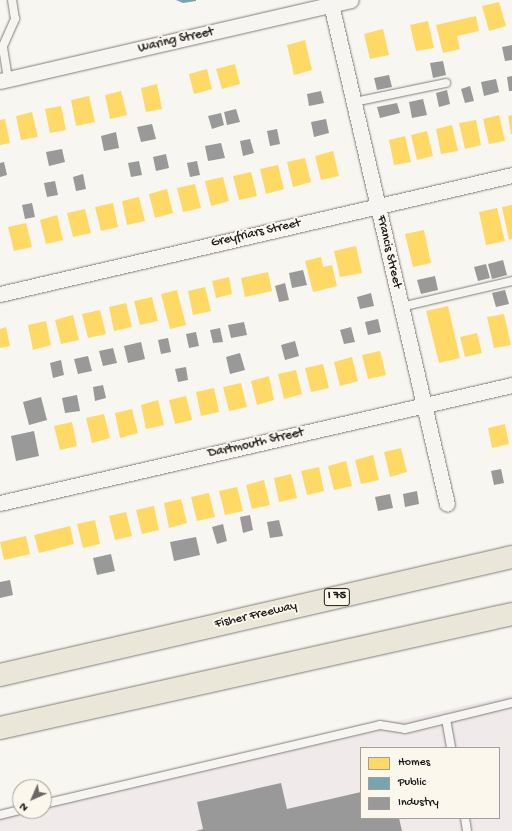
<!DOCTYPE html>
<style>
body{margin:0}
#map{position:relative;width:512px;height:831px;overflow:hidden;background:#f8f6f0;font-family:"Gochi Hand",sans-serif}
div>[style]{position:absolute}
.built>*{inset:0;background:#f0eaeb}
.homes>*{inset:0;background:#ffd966}
.public>*{inset:0;background:#76a5af}
.industry>*{inset:0;background:#999}
.roads{filter:drop-shadow(0 0 1px #7f7e7b) drop-shadow(0 0 1px #7f7e7b)}
.lane>*{height:8px;margin:-4px;padding:0 4px;transform-origin:4px;border-radius:4px;background:#f6f5f1}
.street>*{height:15px;margin:-7.5px;padding:0 7.5px;transform-origin:7.5px;border-radius:7.5px;background:#f6f5f1}
.highway>*{height:22px;margin:-11px;padding:0 11px;transform-origin:11px;border-radius:11px;background:#ebe7d8}
span{translate:-50% -50%;white-space:nowrap;text-align:center;line-height:1.15;-webkit-text-stroke:4px #fbf7ec;paint-order:stroke}
.shield-label span{padding:1px 3px;background:#fbf7ec;border:1px solid;border-radius:3px;-webkit-text-stroke-width:0}
.shield-label{font-size:12px;color:#1c1c1c;font-weight:700}
.street-label{font-size:13px;color:#1c1c1c}
.legend{position:absolute;left:360px;top:747px;width:140px;height:72px;box-sizing:border-box;background:#fbf7ec;border:1px solid #a29f99;margin:0;padding:5px 7px;list-style:none;font-size:12px;color:#1c1c1c}
.legend li{display:flex;align-items:center;gap:8px;height:20px}
.legend b{width:20px;border:1px solid #a29f99}
.north{position:absolute;left:12px;top:779px;width:40px;height:40px;box-sizing:border-box;background:#fbf7ec;border:1px solid #a29f99;border-radius:50%;rotate:225deg;font-size:11px;font-weight:700;line-height:16px;text-align:center;color:#1c1c1c}
.north::after{content:'';display:block;margin:auto;width:14px;height:18px;background:#696866;clip-path:polygon(50% 0,100% 100%,50% 72%,0 100%)}
</style>
<div id="map">
<div class="built">
<div style="clip-path:polygon(evenodd,512px 695px,512px 831px,0 831px,0 811px,44px 811px,44px 801px,512px 695px,361px 748px,499px 748px,499px 818px,361px 818px,361px 748px)"></div>
</div>
<div class="homes">
<div style="clip-path:polygon(499px 2px,506px 26px,489px 31px,482px 6px)"></div>
<div style="clip-path:polygon(476px 16px,479px 31px,457px 36px,460px 49px,443px 53px,436px 25px)"></div>
<div style="clip-path:polygon(428px 21px,434px 48px,416px 51px,410px 25px)"></div>
<div style="clip-path:polygon(383px 29px,389px 55px,370px 59px,364px 34px)"></div>
<div style="clip-path:polygon(305px 40px,312px 70px,294px 75px,287px 45px)"></div>
<div style="clip-path:polygon(235px 64px,240px 84px,222px 89px,216px 69px)"></div>
<div style="clip-path:polygon(207px 69px,212px 89px,194px 94px,189px 74px)"></div>
<div style="clip-path:polygon(157px 84px,162px 109px,146px 112px,141px 88px)"></div>
<div style="clip-path:polygon(121px 91px,127px 115px,110px 119px,105px 95px)"></div>
<div style="clip-path:polygon(89px 96px,95px 122px,76px 126px,71px 100px)"></div>
<div style="clip-path:polygon(61px 106px,66px 130px,50px 133px,45px 109px)"></div>
<div style="clip-path:polygon(32px 112px,38px 137px,21px 140px,16px 116px)"></div>
<div style="clip-path:polygon(499px 115px,505px 141px,489px 144px,483px 119px)"></div>
<div style="clip-path:polygon(512px 115px,512px 134px,511px 134px,508px 116px)"></div>
<div style="clip-path:polygon(5px 119px,10px 143px,0 145px,0 120px)"></div>
<div style="clip-path:polygon(476px 120px,481px 145px,465px 149px,459px 123px)"></div>
<div style="clip-path:polygon(452px 125px,458px 151px,441px 154px,436px 129px)"></div>
<div style="clip-path:polygon(427px 131px,433px 156px,417px 160px,411px 135px)"></div>
<div style="clip-path:polygon(405px 136px,411px 162px,394px 165px,389px 140px)"></div>
<div style="clip-path:polygon(333px 151px,339px 176px,321px 180px,315px 156px)"></div>
<div style="clip-path:polygon(305px 158px,311px 182px,293px 187px,287px 162px)"></div>
<div style="clip-path:polygon(278px 165px,284px 189px,266px 194px,260px 169px)"></div>
<div style="clip-path:polygon(251px 172px,257px 196px,239px 200px,233px 176px)"></div>
<div style="clip-path:polygon(223px 177px,229px 201px,211px 206px,205px 181px)"></div>
<div style="clip-path:polygon(195px 184px,201px 208px,183px 212px,177px 188px)"></div>
<div style="clip-path:polygon(167px 189px,173px 213px,155px 218px,149px 194px)"></div>
<div style="clip-path:polygon(139px 197px,145px 221px,127px 225px,122px 201px)"></div>
<div style="clip-path:polygon(113px 203px,118px 227px,101px 231px,95px 207px)"></div>
<div style="clip-path:polygon(512px 205px,512px 239px,509px 240px,502px 207px)"></div>
<div style="clip-path:polygon(497px 208px,505px 241px,486px 245px,479px 212px)"></div>
<div style="clip-path:polygon(85px 209px,91px 233px,73px 237px,67px 213px)"></div>
<div style="clip-path:polygon(57px 215px,63px 240px,46px 244px,40px 220px)"></div>
<div style="clip-path:polygon(26px 223px,32px 247px,14px 251px,8px 227px)"></div>
<div style="clip-path:polygon(424px 230px,431px 263px,413px 267px,405px 234px)"></div>
<div style="clip-path:polygon(356px 246px,362px 273px,340px 277px,334px 251px)"></div>
<div style="clip-path:polygon(321px 257px,323px 267px,332px 265px,337px 286px,313px 292px,305px 261px)"></div>
<div style="clip-path:polygon(268px 272px,272px 291px,245px 297px,241px 278px)"></div>
<div style="clip-path:polygon(229px 277px,232px 294px,216px 298px,212px 281px)"></div>
<div style="clip-path:polygon(205px 287px,211px 311px,193px 315px,188px 291px)"></div>
<div style="clip-path:polygon(177px 290px,186px 325px,170px 329px,161px 294px)"></div>
<div style="clip-path:polygon(152px 297px,158px 321px,140px 325px,134px 301px)"></div>
<div style="clip-path:polygon(126px 303px,132px 327px,114px 331px,109px 307px)"></div>
<div style="clip-path:polygon(448px 306px,460px 358px,439px 363px,426px 311px)"></div>
<div style="clip-path:polygon(100px 310px,106px 334px,88px 338px,82px 314px)"></div>
<div style="clip-path:polygon(504px 314px,511px 345px,494px 348px,487px 317px)"></div>
<div style="clip-path:polygon(73px 315px,79px 340px,61px 344px,55px 320px)"></div>
<div style="clip-path:polygon(46px 321px,51px 345px,33px 350px,28px 325px)"></div>
<div style="clip-path:polygon(6px 327px,10px 346px,0 348px,0 329px)"></div>
<div style="clip-path:polygon(477px 333px,482px 353px,465px 357px,460px 337px)"></div>
<div style="clip-path:polygon(380px 351px,386px 375px,368px 379px,362px 355px)"></div>
<div style="clip-path:polygon(352px 357px,358px 381px,340px 386px,334px 362px)"></div>
<div style="clip-path:polygon(323px 364px,329px 388px,311px 392px,305px 368px)"></div>
<div style="clip-path:polygon(296px 370px,302px 394px,284px 399px,278px 374px)"></div>
<div style="clip-path:polygon(269px 376px,274px 400px,257px 405px,251px 381px)"></div>
<div style="clip-path:polygon(241px 383px,247px 407px,229px 411px,223px 387px)"></div>
<div style="clip-path:polygon(214px 388px,219px 412px,201px 416px,196px 392px)"></div>
<div style="clip-path:polygon(186px 396px,192px 420px,175px 424px,169px 400px)"></div>
<div style="clip-path:polygon(158px 400px,164px 425px,146px 429px,141px 405px)"></div>
<div style="clip-path:polygon(132px 409px,138px 433px,120px 438px,115px 413px)"></div>
<div style="clip-path:polygon(104px 414px,110px 438px,92px 443px,86px 418px)"></div>
<div style="clip-path:polygon(72px 422px,77px 446px,60px 450px,54px 426px)"></div>
<div style="clip-path:polygon(505px 424px,509px 444px,492px 448px,488px 428px)"></div>
<div style="clip-path:polygon(401px 448px,407px 472px,390px 477px,384px 452px)"></div>
<div style="clip-path:polygon(373px 455px,379px 480px,361px 484px,355px 460px)"></div>
<div style="clip-path:polygon(346px 461px,352px 486px,334px 490px,328px 466px)"></div>
<div style="clip-path:polygon(319px 467px,324px 491px,307px 495px,301px 471px)"></div>
<div style="clip-path:polygon(291px 474px,297px 498px,279px 502px,274px 478px)"></div>
<div style="clip-path:polygon(264px 480px,270px 505px,252px 509px,246px 485px)"></div>
<div style="clip-path:polygon(237px 487px,243px 511px,225px 515px,219px 491px)"></div>
<div style="clip-path:polygon(209px 493px,215px 517px,197px 521px,191px 497px)"></div>
<div style="clip-path:polygon(181px 499px,187px 523px,169px 528px,164px 503px)"></div>
<div style="clip-path:polygon(154px 506px,159px 530px,142px 534px,136px 510px)"></div>
<div style="clip-path:polygon(126px 512px,132px 536px,115px 540px,109px 516px)"></div>
<div style="clip-path:polygon(95px 520px,100px 544px,83px 548px,77px 524px)"></div>
<div style="clip-path:polygon(70px 526px,74px 544px,39px 553px,34px 535px)"></div>
<div style="clip-path:polygon(26px 536px,30px 554px,4px 560px,0 542px)"></div>
</div>
<div class="public">
<div style="clip-path:polygon(176px 0,196px 0,196px 1px,183px 3px)"></div>
</div>
<div class="industry">
<div style="clip-path:polygon(512px 45px,512px 60px,505px 61px,502px 47px)"></div>
<div style="clip-path:polygon(443px 61px,446px 75px,433px 78px,430px 63px)"></div>
<div style="clip-path:polygon(389px 75px,392px 87px,377px 90px,374px 78px)"></div>
<div style="clip-path:polygon(512px 76px,512px 91px,509px 91px,507px 77px)"></div>
<div style="clip-path:polygon(496px 79px,499px 92px,484px 96px,481px 82px)"></div>
<div style="clip-path:polygon(470px 86px,474px 101px,465px 103px,461px 89px)"></div>
<div style="clip-path:polygon(447px 90px,450px 104px,439px 107px,436px 93px)"></div>
<div style="clip-path:polygon(321px 91px,324px 103px,309px 106px,307px 94px)"></div>
<div style="clip-path:polygon(423px 99px,427px 115px,412px 118px,409px 102px)"></div>
<div style="clip-path:polygon(397px 103px,400px 113px,380px 118px,377px 107px)"></div>
<div style="clip-path:polygon(236px 109px,240px 122px,227px 125px,224px 112px)"></div>
<div style="clip-path:polygon(221px 113px,224px 125px,212px 129px,208px 116px)"></div>
<div style="clip-path:polygon(326px 119px,329px 133px,314px 137px,311px 122px)"></div>
<div style="clip-path:polygon(152px 124px,156px 139px,141px 142px,137px 127px)"></div>
<div style="clip-path:polygon(277px 129px,280px 144px,270px 146px,267px 131px)"></div>
<div style="clip-path:polygon(116px 132px,119px 148px,104px 151px,101px 136px)"></div>
<div style="clip-path:polygon(250px 139px,254px 153px,243px 156px,240px 141px)"></div>
<div style="clip-path:polygon(221px 143px,225px 158px,208px 161px,205px 146px)"></div>
<div style="clip-path:polygon(62px 149px,65px 162px,49px 166px,46px 152px)"></div>
<div style="clip-path:polygon(166px 154px,169px 168px,156px 171px,153px 157px)"></div>
<div style="clip-path:polygon(139px 161px,142px 175px,131px 177px,128px 163px)"></div>
<div style="clip-path:polygon(197px 161px,200px 175px,190px 177px,187px 163px)"></div>
<div style="clip-path:polygon(4px 162px,7px 175px,0 177px,0 163px)"></div>
<div style="clip-path:polygon(83px 174px,86px 189px,76px 191px,73px 177px)"></div>
<div style="clip-path:polygon(55px 181px,58px 195px,47px 197px,44px 183px)"></div>
<div style="clip-path:polygon(32px 203px,35px 217px,25px 219px,22px 205px)"></div>
<div style="clip-path:polygon(503px 260px,507px 275px,492px 279px,488px 264px)"></div>
<div style="clip-path:polygon(486px 264px,490px 278px,478px 281px,474px 267px)"></div>
<div style="clip-path:polygon(303px 270px,307px 285px,292px 288px,289px 273px)"></div>
<div style="clip-path:polygon(435px 276px,438px 290px,421px 294px,417px 280px)"></div>
<div style="clip-path:polygon(285px 283px,289px 300px,279px 302px,275px 286px)"></div>
<div style="clip-path:polygon(505px 290px,509px 304px,496px 307px,492px 293px)"></div>
<div style="clip-path:polygon(371px 293px,374px 306px,360px 309px,357px 297px)"></div>
<div style="clip-path:polygon(378px 319px,381px 332px,368px 335px,365px 322px)"></div>
<div style="clip-path:polygon(244px 322px,247px 335px,231px 338px,228px 325px)"></div>
<div style="clip-path:polygon(351px 327px,355px 342px,344px 344px,340px 330px)"></div>
<div style="clip-path:polygon(220px 328px,223px 342px,213px 343px,210px 330px)"></div>
<div style="clip-path:polygon(196px 332px,199px 346px,189px 348px,186px 334px)"></div>
<div style="clip-path:polygon(168px 338px,171px 352px,161px 354px,158px 340px)"></div>
<div style="clip-path:polygon(295px 341px,299px 356px,285px 360px,281px 345px)"></div>
<div style="clip-path:polygon(141px 342px,145px 359px,128px 363px,124px 346px)"></div>
<div style="clip-path:polygon(113px 348px,117px 363px,103px 366px,99px 351px)"></div>
<div style="clip-path:polygon(240px 353px,245px 370px,230px 374px,226px 357px)"></div>
<div style="clip-path:polygon(88px 356px,92px 371px,78px 374px,74px 359px)"></div>
<div style="clip-path:polygon(61px 360px,64px 375px,53px 378px,50px 363px)"></div>
<div style="clip-path:polygon(186px 367px,188px 380px,178px 382px,175px 369px)"></div>
<div style="clip-path:polygon(103px 385px,106px 398px,95px 401px,93px 387px)"></div>
<div style="clip-path:polygon(77px 395px,80px 411px,65px 413px,62px 398px)"></div>
<div style="clip-path:polygon(41px 397px,47px 420px,29px 425px,23px 402px)"></div>
<div style="clip-path:polygon(34px 431px,39px 456px,16px 461px,11px 436px)"></div>
<div style="clip-path:polygon(501px 469px,504px 483px,494px 485px,491px 471px)"></div>
<div style="clip-path:polygon(417px 491px,419px 504px,405px 507px,403px 494px)"></div>
<div style="clip-path:polygon(390px 494px,393px 508px,378px 511px,375px 497px)"></div>
<div style="clip-path:polygon(250px 515px,253px 530px,243px 533px,240px 517px)"></div>
<div style="clip-path:polygon(279px 520px,283px 536px,270px 538px,267px 522px)"></div>
<div style="clip-path:polygon(223px 524px,227px 541px,217px 544px,212px 527px)"></div>
<div style="clip-path:polygon(196px 537px,200px 555px,174px 561px,170px 542px)"></div>
<div style="clip-path:polygon(111px 554px,115px 571px,97px 575px,93px 558px)"></div>
<div style="clip-path:polygon(10px 580px,13px 595px,0 598px,0 582px)"></div>
<div style="clip-path:polygon(281px 783px,287px 809px,361px 792px,361px 818px,399px 818px,402px 831px,196px 831px,203px 829px,197px 802px)"></div>
</div>
<div class="roads">
<div class="lane">
<div style="left:8px;top:79px;width:33px;rotate:-99deg"></div>
<div style="left:3px;top:46px;width:30px;rotate:-66deg"></div>
<div style="left:15px;top:19px;width:19px;rotate:-99deg"></div>
<div style="left:354px;top:102px;width:94px;rotate:-11.7deg"></div>
<div style="left:401px;top:307px;width:114px;rotate:-13.2deg"></div>
<div style="left:446px;top:719px;width:29px;rotate:80deg"></div>
<div style="left:44px;top:804px;width:345px;rotate:-13.2deg"></div>
<div style="left:380px;top:725px;width:25px;rotate:9deg"></div>
<div style="left:405px;top:729px;width:110px;rotate:-13.7deg"></div>
<div style="left:0;top:815px;width:21px;rotate:-14deg"></div>
<div style="left:465px;top:818px;width:13px;rotate:81deg"></div>
</div>
<div class="street">
<div style="left:330px;top:0;width:517px;rotate:76.93deg"></div>
<div style="left:0;top:81px;width:360px;rotate:-13deg"></div>
<div style="left:0;top:294px;width:526px;rotate:-13.08deg"></div>
<div style="left:0;top:503px;width:525px;rotate:-12.98deg"></div>
</div>
<div class="highway">
<div style="left:0;top:675px;width:525px;rotate:-12.98deg"></div>
<div style="left:0;top:728px;width:525px;rotate:-12.55deg"></div>
</div>
</div>
<div class="shield-label">
<span style="left:337px;top:597px">I 75</span>
</div>
<div class="street-label">
<span style="left:176px;top:41px;rotate:-13deg">Waring Street</span>
<span style="left:256px;top:234px;rotate:-13deg">Greyfriars Street</span>
<span style="left:388px;top:252px;rotate:77deg">Francis Street</span>
<span style="left:256px;top:444px;rotate:-13deg">Dartmouth Street</span>
<span style="left:256px;top:616px;rotate:-13deg">Fisher Freeway</span>
</div>
<ul class="legend">
<li><b style="height:11px;background:#ffd966"></b>Homes</li>
<li><b style="height:11px;background:#76a5af"></b>Public</li>
<li><b style="height:11px;background:#999"></b>Industry</li>
</ul>
<div class="north">N</div>
</div>
